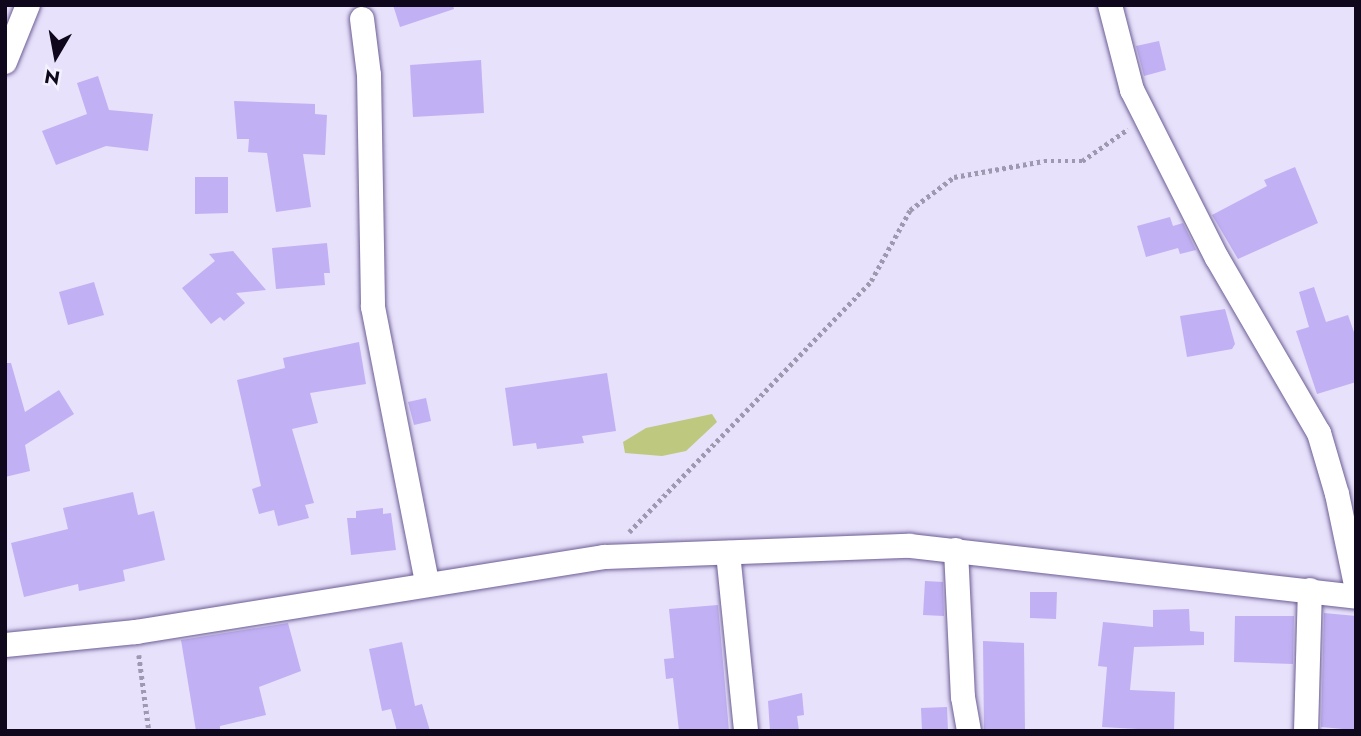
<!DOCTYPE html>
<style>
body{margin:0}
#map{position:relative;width:1361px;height:736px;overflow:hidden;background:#e7e1fb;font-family:Jost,sans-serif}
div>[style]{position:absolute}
.green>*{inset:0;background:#bec97f}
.building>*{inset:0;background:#c1b0f3}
.path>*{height:4.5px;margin-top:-2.25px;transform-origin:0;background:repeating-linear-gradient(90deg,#9e98b0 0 3.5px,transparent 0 7px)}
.roads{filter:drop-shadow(0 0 2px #6d5e95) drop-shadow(0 0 2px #6d5e95)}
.minor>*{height:24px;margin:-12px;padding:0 12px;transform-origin:12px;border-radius:12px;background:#fff}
span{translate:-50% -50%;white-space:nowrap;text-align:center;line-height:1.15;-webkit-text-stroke:5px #f3f1fd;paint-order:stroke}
.frame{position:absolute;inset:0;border:7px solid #0f081d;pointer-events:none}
.north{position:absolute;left:21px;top:21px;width:70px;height:70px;-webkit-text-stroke:5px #f3f1fd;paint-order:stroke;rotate:190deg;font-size:19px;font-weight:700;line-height:28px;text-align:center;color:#0f081d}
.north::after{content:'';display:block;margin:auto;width:24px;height:32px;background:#0f081d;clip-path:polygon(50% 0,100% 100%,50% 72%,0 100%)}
</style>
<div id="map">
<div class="green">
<div style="clip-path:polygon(712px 414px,717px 422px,686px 451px,662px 456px,625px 453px,623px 442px,646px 428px)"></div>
</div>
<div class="building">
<div style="clip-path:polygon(393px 5px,453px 5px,454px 9px,400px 27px)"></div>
<div style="clip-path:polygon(1159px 41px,1166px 70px,1144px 76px,1136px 46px)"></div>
<div style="clip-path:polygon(481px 60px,484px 113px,413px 117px,410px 65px)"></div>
<div style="clip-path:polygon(98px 76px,109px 110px,153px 114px,148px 151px,106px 146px,56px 165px,42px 131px,87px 114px,77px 83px)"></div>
<div style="clip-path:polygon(234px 101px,315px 104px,315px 114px,327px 115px,325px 155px,303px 154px,311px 207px,276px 212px,267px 153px,248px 152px,249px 139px,237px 139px)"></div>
<div style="clip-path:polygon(1295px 167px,1318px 223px,1238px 259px,1212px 215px,1267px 186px,1264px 180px)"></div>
<div style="clip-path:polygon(195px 177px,228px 177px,228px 213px,195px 214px)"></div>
<div style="clip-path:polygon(1170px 217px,1173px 226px,1183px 223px,1196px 250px,1180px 254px,1178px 248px,1146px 257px,1137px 226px)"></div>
<div style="clip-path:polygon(327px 243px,330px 273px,324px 273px,325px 285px,276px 289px,272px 248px)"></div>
<div style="clip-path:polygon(233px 251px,266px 290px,236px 293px,245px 303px,224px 321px,220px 317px,211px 324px,182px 288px,215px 261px,209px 254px)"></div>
<div style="clip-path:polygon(94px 282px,104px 315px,68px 325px,59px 292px)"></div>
<div style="clip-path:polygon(1314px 287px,1326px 322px,1348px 315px,1356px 338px,1356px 382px,1317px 394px,1296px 331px,1309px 327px,1299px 292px)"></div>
<div style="clip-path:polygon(1225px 309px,1235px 344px,1232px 349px,1187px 357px,1180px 316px)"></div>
<div style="clip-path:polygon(359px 342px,366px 384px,310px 393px,318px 423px,292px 429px,314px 503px,305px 505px,309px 518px,278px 526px,274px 510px,259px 514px,252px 489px,261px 486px,237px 380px,285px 368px,283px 358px)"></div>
<div style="clip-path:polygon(5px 363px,11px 363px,25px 412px,59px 390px,74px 414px,25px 445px,30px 471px,5px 477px)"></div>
<div style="clip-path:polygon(607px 373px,616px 431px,582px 436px,584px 443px,537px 449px,536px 443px,513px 446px,505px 388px)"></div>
<div style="clip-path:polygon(426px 398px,431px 421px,414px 425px,408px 402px)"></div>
<div style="clip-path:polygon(133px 492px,138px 515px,154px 511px,165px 560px,123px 570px,125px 581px,79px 591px,78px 584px,24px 597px,11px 543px,68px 529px,63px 508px)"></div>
<div style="clip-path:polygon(383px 508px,383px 514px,391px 513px,396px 550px,351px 555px,347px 518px,356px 518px,356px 511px)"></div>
<div style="clip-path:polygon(925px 581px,943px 582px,944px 616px,923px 615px)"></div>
<div style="clip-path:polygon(1030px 592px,1057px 592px,1056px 619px,1030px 618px)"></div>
<div style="clip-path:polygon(718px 605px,729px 731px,679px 731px,673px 678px,666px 679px,664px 659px,674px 658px,669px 609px)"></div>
<div style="clip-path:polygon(1189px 609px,1190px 631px,1204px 632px,1204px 645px,1134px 647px,1130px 690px,1175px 692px,1174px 731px,1102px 727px,1107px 667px,1098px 666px,1103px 622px,1153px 627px,1153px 610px)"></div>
<div style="clip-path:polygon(1324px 613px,1356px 616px,1354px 730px,1321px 727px)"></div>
<div style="clip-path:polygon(1235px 616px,1294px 616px,1293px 664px,1234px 662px)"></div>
<div style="clip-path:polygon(288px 623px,301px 671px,259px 687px,266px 715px,220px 726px,220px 731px,196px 731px,181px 640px)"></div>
<div style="clip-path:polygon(983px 641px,1024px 643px,1025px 731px,984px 731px)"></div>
<div style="clip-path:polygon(402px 642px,415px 706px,422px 704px,430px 731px,397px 731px,391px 709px,382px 711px,369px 649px)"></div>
<div style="clip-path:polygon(802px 693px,804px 715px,797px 716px,799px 731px,770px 731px,768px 701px)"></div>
<div style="clip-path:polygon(947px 707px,948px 731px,922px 731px,921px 708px)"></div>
</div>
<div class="path">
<div style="left:629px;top:532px;width:349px;rotate:-46deg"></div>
<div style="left:871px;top:281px;width:81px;rotate:-61.2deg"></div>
<div style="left:910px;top:210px;width:55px;rotate:-36.9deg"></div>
<div style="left:954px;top:177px;width:91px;rotate:-10.1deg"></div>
<div style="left:1044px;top:161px;width:38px"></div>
<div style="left:1082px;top:161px;width:56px;rotate:-34.8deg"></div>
<div style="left:139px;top:655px;width:77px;rotate:82.5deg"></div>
</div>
<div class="roads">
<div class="minor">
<div style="left:1110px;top:5px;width:88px;rotate:75.5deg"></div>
<div style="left:1132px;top:90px;width:188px;rotate:63.2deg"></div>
<div style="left:1217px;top:258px;width:203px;rotate:59.8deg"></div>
<div style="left:1319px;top:433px;width:64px;rotate:73.6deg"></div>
<div style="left:1337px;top:494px;width:93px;rotate:78.2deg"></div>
<div style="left:362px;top:19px;width:56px;rotate:82.9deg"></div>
<div style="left:369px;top:75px;width:232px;rotate:89deg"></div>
<div style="left:373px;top:307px;width:280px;rotate:78.9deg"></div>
<div style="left:5px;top:62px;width:61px;rotate:-68deg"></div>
<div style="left:956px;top:550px;width:147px;rotate:87.3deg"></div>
<div style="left:963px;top:697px;width:35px;rotate:80deg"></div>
<div style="left:728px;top:553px;width:179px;rotate:84.2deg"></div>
<div style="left:5px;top:645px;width:132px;rotate:-5.7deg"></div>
<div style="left:136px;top:632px;width:474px;rotate:-9.1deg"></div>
<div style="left:604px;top:557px;width:306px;rotate:-2.1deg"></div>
<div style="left:910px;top:546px;width:449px;rotate:6.5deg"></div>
<div style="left:1306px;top:731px;width:141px;rotate:-88.4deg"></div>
</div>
</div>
<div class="frame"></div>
<div class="north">N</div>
</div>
